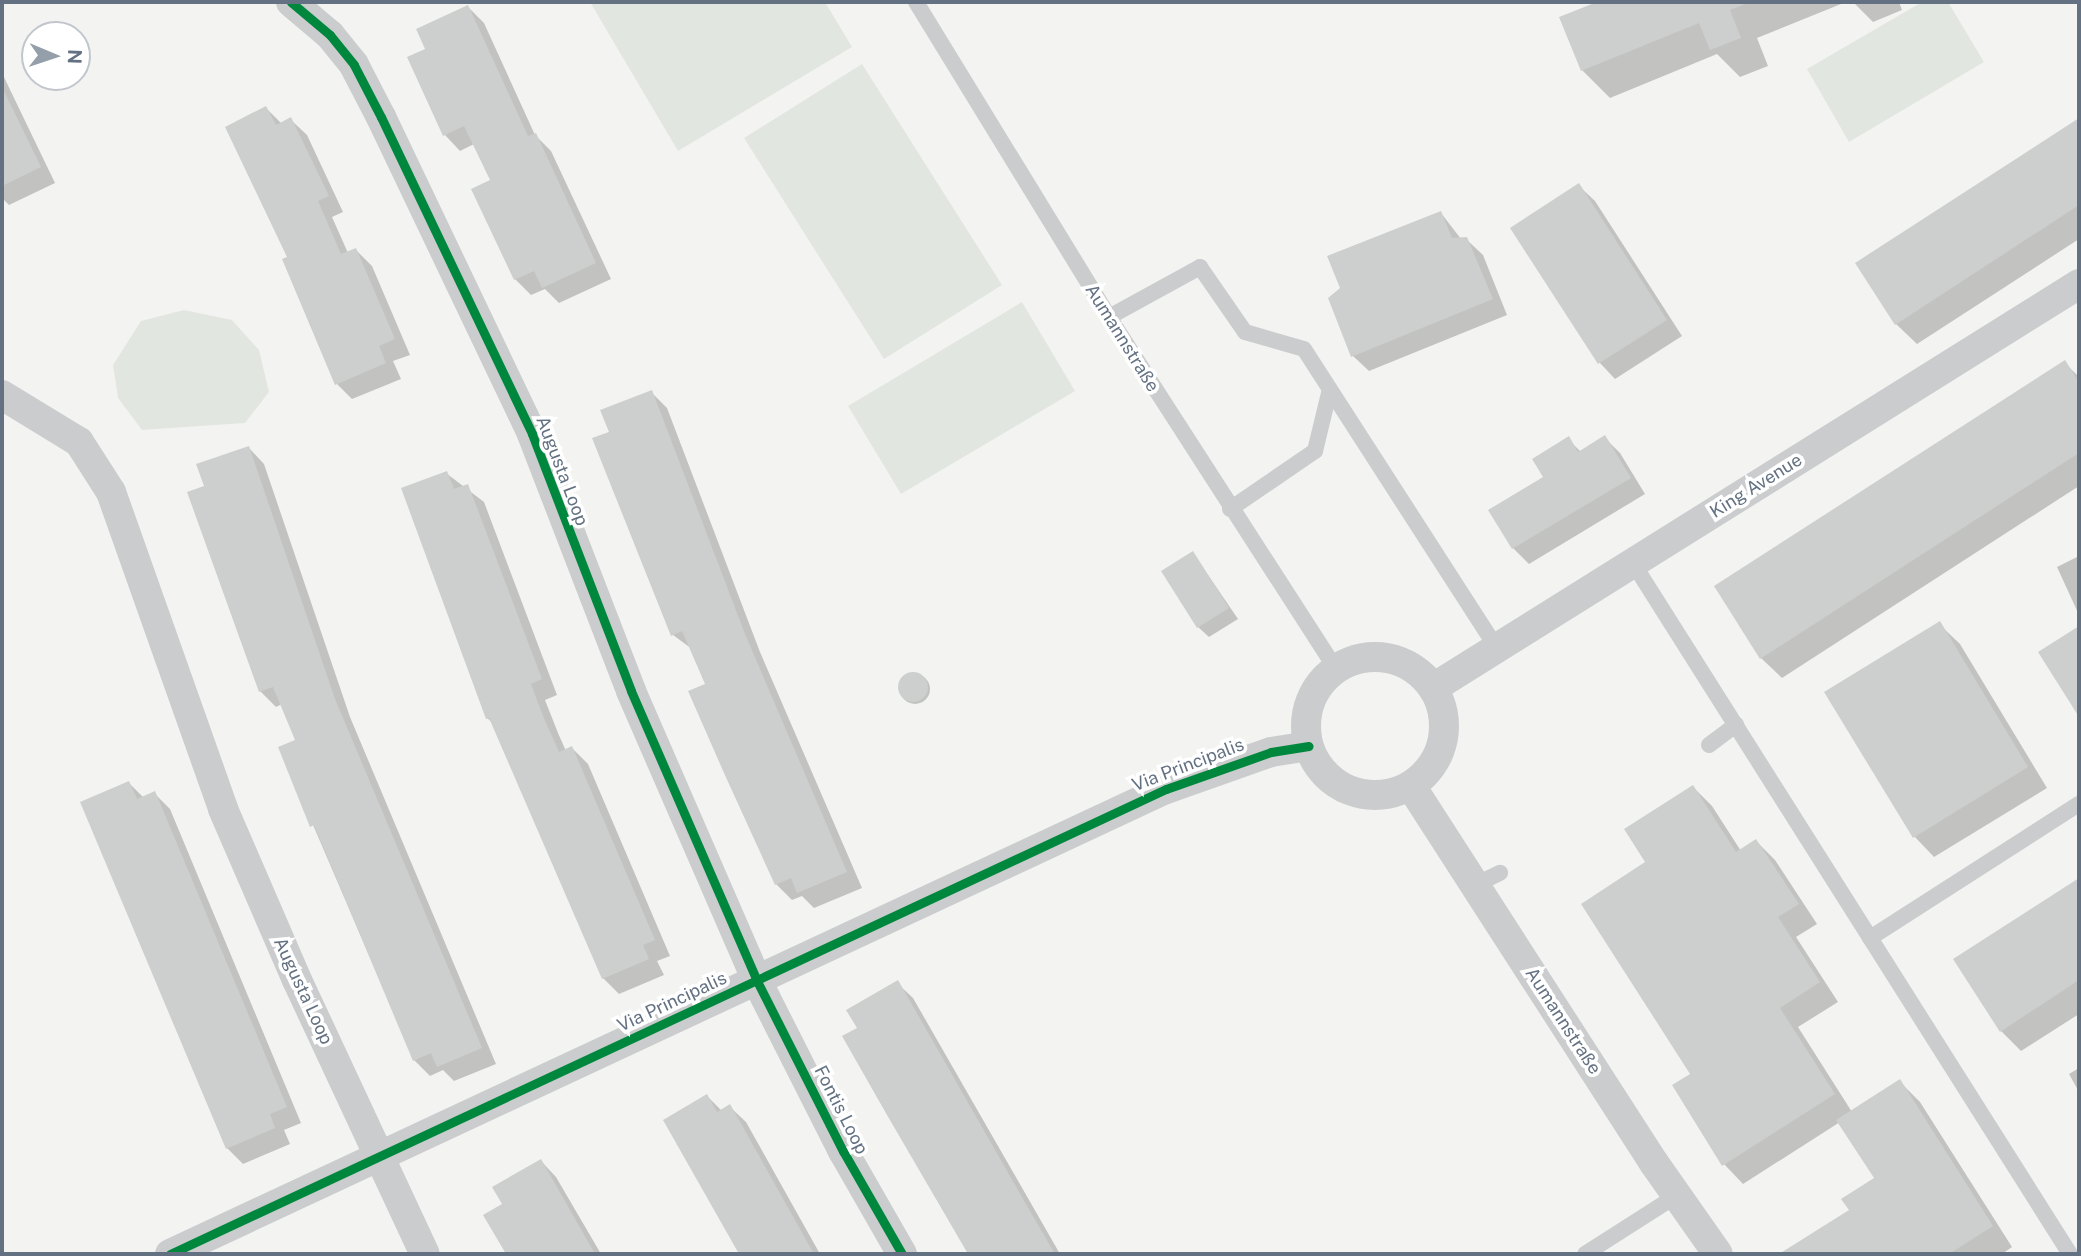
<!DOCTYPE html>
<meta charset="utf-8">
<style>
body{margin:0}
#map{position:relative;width:2081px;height:1256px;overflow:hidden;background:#f3f4f1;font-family:"Public Sans",sans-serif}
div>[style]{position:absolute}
.green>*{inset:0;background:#e2e6e0}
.shadow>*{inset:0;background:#0003}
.round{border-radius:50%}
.building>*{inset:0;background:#cdcfcf}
.service>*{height:16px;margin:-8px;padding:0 8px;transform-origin:8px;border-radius:8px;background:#cbcccd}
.minor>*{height:30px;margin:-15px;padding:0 15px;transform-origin:15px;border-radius:15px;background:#cbcccd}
.minor>.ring{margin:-15px;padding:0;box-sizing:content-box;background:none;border:30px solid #cbcccd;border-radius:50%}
.cycleway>*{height:9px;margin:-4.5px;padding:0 4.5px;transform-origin:4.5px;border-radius:4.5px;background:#00873e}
span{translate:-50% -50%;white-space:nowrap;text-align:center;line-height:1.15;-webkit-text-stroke:7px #fff;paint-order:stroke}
.street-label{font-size:18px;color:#637182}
.frame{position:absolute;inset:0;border:4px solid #637182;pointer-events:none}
.north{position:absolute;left:21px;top:21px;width:70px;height:70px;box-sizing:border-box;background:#fff;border:2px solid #c1c6cd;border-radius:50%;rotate:92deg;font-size:19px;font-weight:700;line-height:28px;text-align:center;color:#637182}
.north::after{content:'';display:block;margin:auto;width:24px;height:32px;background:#959fa9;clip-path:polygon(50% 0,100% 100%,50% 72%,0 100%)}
</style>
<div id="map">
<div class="green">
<div style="clip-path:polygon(590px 2px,825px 2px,852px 47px,678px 151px)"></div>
<div style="clip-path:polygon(1922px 2px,1948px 2px,1984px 62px,1849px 142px,1807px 69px)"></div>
<div style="clip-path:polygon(862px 64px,1002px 285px,884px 359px,744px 138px)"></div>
<div style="clip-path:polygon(1022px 302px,1075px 391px,901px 494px,848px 406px)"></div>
<div style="clip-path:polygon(184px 310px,232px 320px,259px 350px,269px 392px,245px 423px,142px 430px,118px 398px,113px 365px,141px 321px)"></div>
</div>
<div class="shadow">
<div style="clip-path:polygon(1601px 2px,1846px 2px,1757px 38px,1768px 66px,1740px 77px,1717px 54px,1610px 98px,1582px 70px,1561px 18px)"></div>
<div style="clip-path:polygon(1853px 2px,1899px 2px,1902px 10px,1873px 22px)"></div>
<div style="clip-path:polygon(468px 7px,484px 23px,535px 135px,551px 151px,611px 279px,559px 303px,545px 289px,531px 295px,515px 279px,474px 189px,492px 180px,474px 144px,460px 151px,445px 135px,428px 50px)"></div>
<div style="clip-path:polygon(2px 73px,55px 183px,9px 205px,2px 198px)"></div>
<div style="clip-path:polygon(266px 108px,282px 124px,291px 120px,307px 135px,343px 212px,332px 217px,348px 253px,356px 250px,372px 266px,410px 355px,393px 361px,401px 379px,352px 399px,337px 384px,289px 258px)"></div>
<div style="clip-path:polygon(2079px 121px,2079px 239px,1917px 344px,1896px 324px,1858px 264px)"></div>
<div style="clip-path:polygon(1579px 186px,1595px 201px,1682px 336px,1615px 379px,1600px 363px,1513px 228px)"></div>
<div style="clip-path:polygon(1441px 213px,1461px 239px,1466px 239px,1483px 255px,1507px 315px,1369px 371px,1353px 356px)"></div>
<div style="clip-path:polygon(2064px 362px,2079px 377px,2079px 486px,1782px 678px,1761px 658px)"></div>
<div style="clip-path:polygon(651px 392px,667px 408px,760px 652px,862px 888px,814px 908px,802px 896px,792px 900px,776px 884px,708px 685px,692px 649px,673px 635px,611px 433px)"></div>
<div style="clip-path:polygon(1605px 438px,1620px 453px,1645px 494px,1529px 564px,1513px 548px,1568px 439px,1581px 452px)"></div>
<div style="clip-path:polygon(249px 448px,264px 464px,350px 717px,496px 1064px,454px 1081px,443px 1070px,430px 1076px,414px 1060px,280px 748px,297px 741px,282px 704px,276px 707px,260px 691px,206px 487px)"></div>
<div style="clip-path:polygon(446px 473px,484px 502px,557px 695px,545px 700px,558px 733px,566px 751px,572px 748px,588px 764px,670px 956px,657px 961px,664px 975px,619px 994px,603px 978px,495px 725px,487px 718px)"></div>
<div style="clip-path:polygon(1193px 553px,1238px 619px,1209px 637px,1198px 627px)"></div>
<div style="clip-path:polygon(2079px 556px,2079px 615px,2057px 567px)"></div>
<div style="clip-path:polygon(1939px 624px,1960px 644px,2047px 788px,1934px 857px,1914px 836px)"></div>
<div class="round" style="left:900px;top:674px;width:30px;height:30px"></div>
<div style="clip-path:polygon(129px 783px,144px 798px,154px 793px,170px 809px,301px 1123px,284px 1130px,290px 1144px,243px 1164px,227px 1148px)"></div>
<div style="clip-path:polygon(1693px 787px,1712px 806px,1741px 851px,1756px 841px,1775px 860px,1817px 924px,1796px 937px,1838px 1002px,1798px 1027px,1852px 1112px,1900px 1082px,1920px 1102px,2012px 1247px,2002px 1254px,1812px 1254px,1803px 1241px,1851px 1210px,1876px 1179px,1840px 1122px,1743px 1184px,1724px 1164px,1693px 1074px,1648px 863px)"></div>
<div style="clip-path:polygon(2079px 880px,2079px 1014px,2021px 1051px,2001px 1031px,1955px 960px)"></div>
<div style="clip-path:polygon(897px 983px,913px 998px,1060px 1254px,970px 1254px,845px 1037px,859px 1029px)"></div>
<div style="clip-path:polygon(2079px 1068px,2079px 1092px,2069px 1074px)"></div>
<div style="clip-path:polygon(707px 1096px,722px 1111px,730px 1107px,746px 1122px,820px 1254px,741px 1254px,665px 1120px)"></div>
<div style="clip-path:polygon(541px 1161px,556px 1177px,601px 1254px,509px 1254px,486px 1215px,504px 1205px)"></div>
</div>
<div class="building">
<div style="clip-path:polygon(1597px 2px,1747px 2px,1748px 3px,1730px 10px,1741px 38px,1710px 50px,1699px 23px,1581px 71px,1559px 17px)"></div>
<div style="clip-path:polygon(468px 5px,528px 136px,536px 133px,596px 263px,542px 288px,534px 271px,514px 280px,471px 189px,490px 180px,464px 126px,443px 136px,407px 57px,425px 49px,416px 29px)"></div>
<div style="clip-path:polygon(2px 87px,41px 167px,2px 186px)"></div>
<div style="clip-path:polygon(266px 106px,276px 125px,291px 117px,329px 196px,318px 201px,341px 254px,356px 248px,395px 339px,379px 346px,386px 363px,335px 385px,282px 259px,287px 257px,225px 127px)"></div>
<div style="clip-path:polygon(2079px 118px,2079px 205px,1895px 325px,1855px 263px)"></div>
<div style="clip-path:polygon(1579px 183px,1667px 320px,1598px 364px,1510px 228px)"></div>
<div style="clip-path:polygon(1441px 211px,1452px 238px,1467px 237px,1493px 299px,1351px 357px,1328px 298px,1340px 288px,1327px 256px)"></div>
<div style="clip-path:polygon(2065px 360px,2079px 382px,2079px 453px,1760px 659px,1714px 586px)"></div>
<div style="clip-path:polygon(652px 390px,745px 634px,847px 872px,797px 893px,791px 878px,775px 885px,724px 773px,688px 691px,705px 684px,682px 631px,671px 636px,592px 438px,609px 432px,600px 410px)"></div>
<div style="clip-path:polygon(1605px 435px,1631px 478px,1512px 549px,1488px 510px,1543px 477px,1532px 459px,1569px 436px,1578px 452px)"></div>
<div style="clip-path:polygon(249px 446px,335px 699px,482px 1048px,437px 1067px,431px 1053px,413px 1061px,314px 825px,310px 827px,278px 747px,295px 740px,273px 687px,259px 692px,187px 492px,204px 486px,196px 464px)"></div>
<div style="clip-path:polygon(447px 471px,454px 489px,468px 484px,542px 679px,531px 684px,543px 716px,559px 752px,572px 746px,655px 940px,643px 945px,649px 959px,602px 979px,489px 718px,486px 719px,401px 488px)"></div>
<div style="clip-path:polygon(1193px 551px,1229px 608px,1197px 628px,1161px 571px)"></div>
<div style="clip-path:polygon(1940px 621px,2028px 767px,1913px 838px,1824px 692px)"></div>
<div style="clip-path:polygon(2079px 626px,2079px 717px,2038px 652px)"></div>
<div class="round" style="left:898px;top:672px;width:30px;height:30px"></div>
<div style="clip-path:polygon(129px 781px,137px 799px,155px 791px,287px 1107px,270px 1114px,275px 1128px,226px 1149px,80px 802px)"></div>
<div style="clip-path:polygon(1693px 785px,1736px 852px,1756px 839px,1799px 904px,1778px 917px,1820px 982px,1780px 1008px,1835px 1094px,1722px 1166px,1672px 1085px,1690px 1074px,1581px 904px,1645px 862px,1624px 829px)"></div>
<div style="clip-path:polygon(2079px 878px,2079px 980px,2000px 1032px,1953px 959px)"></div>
<div style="clip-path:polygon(898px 980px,1023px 1199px,1055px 1254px,968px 1254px,887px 1115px,842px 1036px,857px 1028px,846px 1010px)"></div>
<div style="clip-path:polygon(1900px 1079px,1993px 1226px,1949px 1254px,1779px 1254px,1849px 1210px,1841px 1199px,1874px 1178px,1836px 1120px)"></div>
<div style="clip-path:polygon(707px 1094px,717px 1112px,730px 1104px,814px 1254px,739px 1254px,663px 1120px)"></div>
<div style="clip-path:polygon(541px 1159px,595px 1254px,506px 1254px,483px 1215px,502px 1204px,492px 1187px)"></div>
</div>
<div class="service">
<div style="left:916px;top:2px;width:369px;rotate:58.5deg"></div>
<div style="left:1109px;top:317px;width:419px;rotate:57.2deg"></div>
<div style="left:1109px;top:317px;width:104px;rotate:-28.8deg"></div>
<div style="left:1200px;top:267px;width:79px;rotate:55.3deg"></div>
<div style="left:1245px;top:332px;width:61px;rotate:16.1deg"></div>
<div style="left:1304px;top:349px;width:356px;rotate:57.2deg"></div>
<div style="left:1230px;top:509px;width:103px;rotate:-34.3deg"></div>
<div style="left:1315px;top:451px;width:60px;rotate:-76.4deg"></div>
<div style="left:1633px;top:563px;width:818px;rotate:57.69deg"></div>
<div style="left:1709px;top:745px;width:34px;rotate:-37deg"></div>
<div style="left:1475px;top:885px;width:28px;rotate:-26deg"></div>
<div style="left:1870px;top:938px;width:248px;rotate:-32.7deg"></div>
<div style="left:1585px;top:1254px;width:112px;rotate:-32.6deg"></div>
</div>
<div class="minor">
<div style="left:291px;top:2px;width:51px;rotate:40.2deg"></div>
<div style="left:330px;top:35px;width:38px;rotate:51deg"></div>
<div style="left:354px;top:65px;width:59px;rotate:62.6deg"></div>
<div style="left:381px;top:117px;width:351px;rotate:64.5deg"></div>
<div style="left:532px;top:434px;width:275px;rotate:68.9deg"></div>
<div style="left:631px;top:691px;width:314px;rotate:66.5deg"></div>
<div style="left:756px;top:979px;width:193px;rotate:63.2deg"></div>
<div style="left:843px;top:1151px;width:119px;rotate:60.2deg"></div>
<div style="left:2px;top:395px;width:90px;rotate:31.4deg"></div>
<div style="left:79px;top:442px;width:59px;rotate:57.4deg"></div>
<div style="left:111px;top:492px;width:336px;rotate:70.5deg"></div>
<div style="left:223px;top:809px;width:186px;rotate:66.6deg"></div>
<div style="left:297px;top:980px;width:302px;rotate:65deg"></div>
<div class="ring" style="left:1306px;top:657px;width:108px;height:108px"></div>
<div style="left:1433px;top:688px;width:762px;rotate:-32.02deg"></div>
<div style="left:1411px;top:786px;width:449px;rotate:57.2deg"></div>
<div style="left:1654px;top:1163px;width:111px;rotate:54.9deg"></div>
<div style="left:170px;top:1254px;width:1099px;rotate:-25.03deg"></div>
<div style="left:1166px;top:789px;width:111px;rotate:-19.4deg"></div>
<div style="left:1271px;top:752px;width:38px;rotate:-9deg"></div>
</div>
<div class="cycleway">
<div style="left:291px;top:2px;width:51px;rotate:40.2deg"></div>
<div style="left:330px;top:35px;width:38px;rotate:51deg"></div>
<div style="left:354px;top:65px;width:59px;rotate:62.6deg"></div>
<div style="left:381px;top:117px;width:351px;rotate:64.5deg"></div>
<div style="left:532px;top:434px;width:275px;rotate:68.9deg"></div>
<div style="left:631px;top:691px;width:314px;rotate:66.5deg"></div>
<div style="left:756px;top:979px;width:193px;rotate:63.2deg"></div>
<div style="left:843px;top:1151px;width:119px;rotate:60.2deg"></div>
<div style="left:170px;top:1254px;width:1099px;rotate:-25.03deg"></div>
<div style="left:1166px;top:789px;width:111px;rotate:-19.4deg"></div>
<div style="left:1271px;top:752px;width:38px;rotate:-9deg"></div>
</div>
<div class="street-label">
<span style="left:1122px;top:338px;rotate:58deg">Aumannstraße</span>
<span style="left:562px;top:471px;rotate:69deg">Augusta Loop</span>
<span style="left:1756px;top:486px;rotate:-32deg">King Avenue</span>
<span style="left:1188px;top:765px;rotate:-21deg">Via Principalis</span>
<span style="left:303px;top:991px;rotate:65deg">Augusta Loop</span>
<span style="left:672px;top:1002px;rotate:-25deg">Via Principalis</span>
<span style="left:1563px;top:1021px;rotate:57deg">Aumannstraße</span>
<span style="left:841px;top:1110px;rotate:63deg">Fontis Loop</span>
</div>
<div class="frame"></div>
<div class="north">N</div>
</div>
